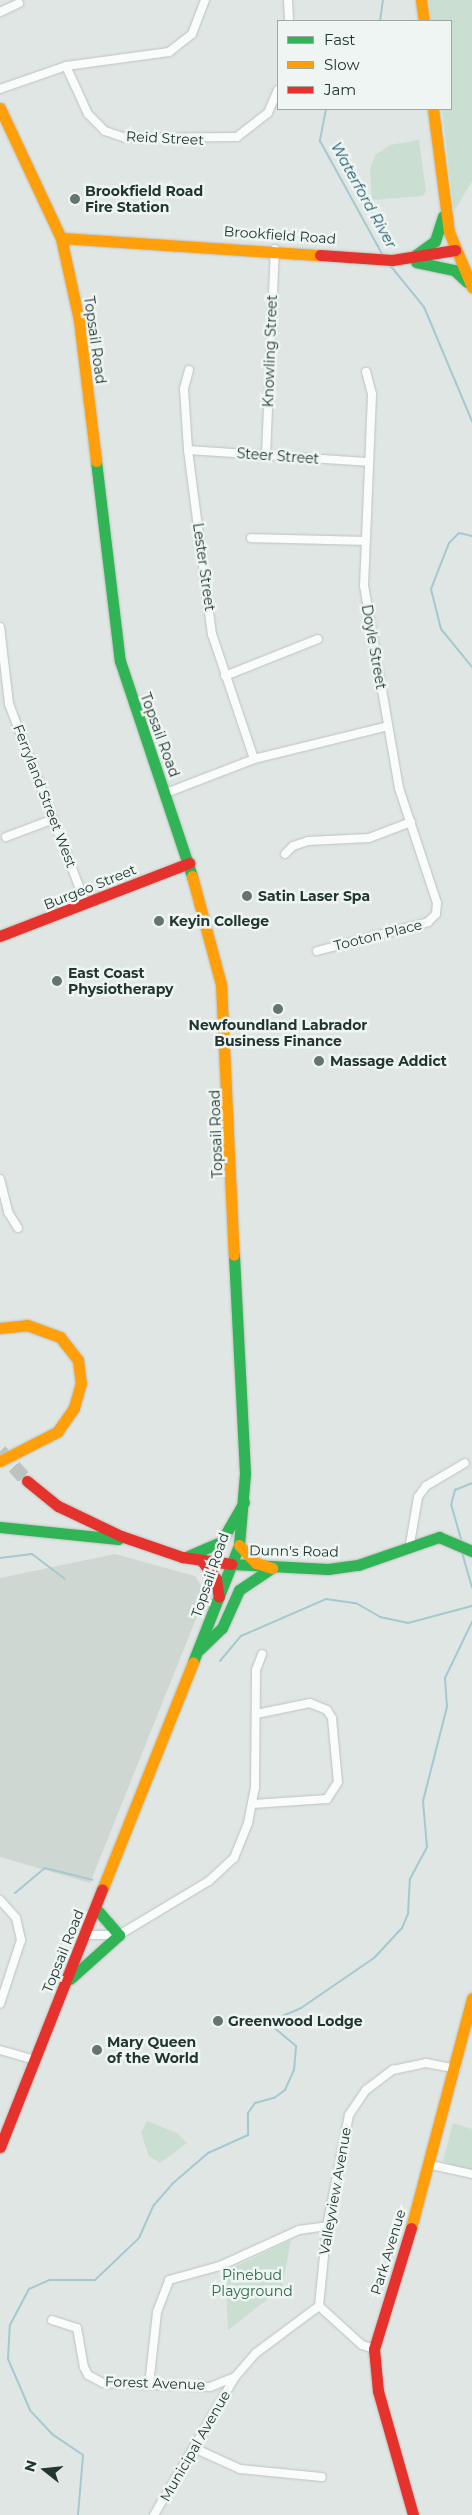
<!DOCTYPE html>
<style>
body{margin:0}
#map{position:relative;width:472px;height:2515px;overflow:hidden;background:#e0e6e3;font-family:Montserrat,sans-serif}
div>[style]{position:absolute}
.built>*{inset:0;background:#cfd7d3}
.green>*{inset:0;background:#caded1}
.stream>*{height:2px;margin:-1px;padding:0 1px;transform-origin:1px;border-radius:1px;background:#a4c9d1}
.highway-tunnel>*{height:14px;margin-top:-7px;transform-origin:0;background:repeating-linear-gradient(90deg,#bac3bf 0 14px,transparent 0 21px)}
.roads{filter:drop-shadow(0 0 1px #bdc3c0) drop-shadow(0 0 1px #bdc3c0)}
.street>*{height:8px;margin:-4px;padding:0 4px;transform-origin:4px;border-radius:4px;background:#fafbfb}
.fast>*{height:11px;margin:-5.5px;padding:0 5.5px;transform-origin:5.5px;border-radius:5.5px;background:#30b455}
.slow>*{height:11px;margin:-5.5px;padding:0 5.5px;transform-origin:5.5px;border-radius:5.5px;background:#ff9f0a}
.jam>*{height:11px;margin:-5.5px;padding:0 5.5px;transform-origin:5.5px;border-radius:5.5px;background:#e5322d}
.dots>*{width:14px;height:14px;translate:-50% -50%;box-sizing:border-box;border:2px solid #eef5f2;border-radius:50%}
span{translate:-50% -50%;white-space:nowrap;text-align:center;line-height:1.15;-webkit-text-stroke:5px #eef5f2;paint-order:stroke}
.street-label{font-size:14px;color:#213631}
.poi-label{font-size:14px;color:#213631;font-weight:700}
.left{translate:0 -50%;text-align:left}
.park-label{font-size:14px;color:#2f6948}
.water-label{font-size:15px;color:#215d6c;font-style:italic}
.legend{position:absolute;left:277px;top:20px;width:175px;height:90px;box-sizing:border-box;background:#eef5f2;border:1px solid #9ca9a5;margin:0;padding:6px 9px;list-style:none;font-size:15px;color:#213631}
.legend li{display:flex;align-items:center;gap:10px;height:25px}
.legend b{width:25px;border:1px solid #9ca9a5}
.north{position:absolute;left:20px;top:2445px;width:50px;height:50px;-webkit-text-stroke:4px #eef5f2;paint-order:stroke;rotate:286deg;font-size:14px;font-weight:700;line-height:20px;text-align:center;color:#213631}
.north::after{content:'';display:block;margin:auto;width:18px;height:22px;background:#213631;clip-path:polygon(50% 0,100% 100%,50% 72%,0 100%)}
</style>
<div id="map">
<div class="built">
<div style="clip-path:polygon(115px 1554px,195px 1576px,206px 1594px,90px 1883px,0 1857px,0 1578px)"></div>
</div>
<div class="green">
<div style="clip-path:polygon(429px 0,472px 0,472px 181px,454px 211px,442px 109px,451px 109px,451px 21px,431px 21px)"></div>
<div style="clip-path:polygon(419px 140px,426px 191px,423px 196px,372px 200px,370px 169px,375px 155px,390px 145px)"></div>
<div style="clip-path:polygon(147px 2121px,177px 2133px,187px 2143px,160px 2163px,149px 2156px,141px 2133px)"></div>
<div style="clip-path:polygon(453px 2123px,472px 2129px,472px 2173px,443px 2161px)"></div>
<div style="clip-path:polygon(291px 2240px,282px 2288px,228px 2330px,226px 2271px)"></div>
</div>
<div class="stream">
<div style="left:380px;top:21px;width:21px;rotate:-82deg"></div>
<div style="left:326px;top:109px;width:33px;rotate:101deg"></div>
<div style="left:320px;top:141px;width:129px;rotate:61.2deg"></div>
<div style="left:389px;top:264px;width:55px;rotate:50.9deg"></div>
<div style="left:424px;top:307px;width:124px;rotate:67.2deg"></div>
<div style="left:472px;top:536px;width:13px;rotate:-167deg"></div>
<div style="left:459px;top:533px;width:14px;rotate:135deg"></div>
<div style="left:449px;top:543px;width:49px;rotate:111.4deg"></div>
<div style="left:431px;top:589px;width:41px;rotate:76deg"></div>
<div style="left:441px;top:629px;width:49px;rotate:50.8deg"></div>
<div style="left:461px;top:1539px;width:35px;rotate:-106deg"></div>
<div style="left:451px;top:1505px;width:16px;rotate:-75deg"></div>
<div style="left:455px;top:1490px;width:18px;rotate:-22deg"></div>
<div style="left:461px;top:1549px;width:40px;rotate:74deg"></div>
<div style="left:0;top:1558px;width:32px;rotate:-7deg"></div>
<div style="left:32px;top:1554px;width:41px;rotate:37.1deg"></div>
<div style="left:220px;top:1661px;width:33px;rotate:-50deg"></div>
<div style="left:241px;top:1636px;width:93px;rotate:-23.5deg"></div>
<div style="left:326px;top:1599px;width:30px;rotate:8deg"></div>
<div style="left:356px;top:1603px;width:28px;rotate:30deg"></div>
<div style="left:380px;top:1617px;width:29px;rotate:12deg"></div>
<div style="left:408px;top:1623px;width:66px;rotate:-14.9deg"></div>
<div style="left:15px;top:1893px;width:39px;rotate:-40deg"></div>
<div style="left:45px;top:1868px;width:49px;rotate:14deg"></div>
<div style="left:78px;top:2515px;width:60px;rotate:-85.2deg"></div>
<div style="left:83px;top:2455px;width:36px;rotate:-146deg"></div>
<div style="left:53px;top:2435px;width:34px;rotate:-133deg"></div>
<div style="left:30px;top:2410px;width:56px;rotate:-113.3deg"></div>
<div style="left:8px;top:2359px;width:34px;rotate:-87deg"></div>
<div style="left:10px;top:2325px;width:41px;rotate:-62.2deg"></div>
<div style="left:29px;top:2289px;width:22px;rotate:-24deg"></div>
<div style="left:49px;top:2280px;width:46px"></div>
<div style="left:95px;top:2280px;width:61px;rotate:-43.7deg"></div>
<div style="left:139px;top:2238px;width:36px;rotate:-66deg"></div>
<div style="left:154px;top:2205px;width:28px;rotate:-49deg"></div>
<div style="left:172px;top:2184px;width:48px;rotate:-40.7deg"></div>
<div style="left:208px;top:2153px;width:44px;rotate:-24.2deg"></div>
<div style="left:248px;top:2135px;width:22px;rotate:-90deg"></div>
<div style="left:248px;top:2113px;width:12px;rotate:-55deg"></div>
<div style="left:255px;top:2103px;width:20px;rotate:-15deg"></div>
<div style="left:274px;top:2098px;width:14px;rotate:-36deg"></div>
<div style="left:285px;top:2090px;width:22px;rotate:-66deg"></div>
<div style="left:294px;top:2070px;width:24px;rotate:-85deg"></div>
<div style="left:296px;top:2046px;width:30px;rotate:-140deg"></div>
<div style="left:273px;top:2027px;width:7px;rotate:-90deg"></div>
<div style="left:273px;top:2020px;width:30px;rotate:-23deg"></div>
<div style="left:301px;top:2008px;width:88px;rotate:-34.4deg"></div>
<div style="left:374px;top:1958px;width:41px;rotate:-47deg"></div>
<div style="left:402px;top:1928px;width:15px;rotate:-67deg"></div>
<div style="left:408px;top:1914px;width:35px;rotate:-87deg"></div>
<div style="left:410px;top:1879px;width:36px;rotate:-62deg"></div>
<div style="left:427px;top:1847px;width:46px;rotate:-95deg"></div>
<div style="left:423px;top:1801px;width:97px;rotate:-75.7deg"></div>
<div style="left:447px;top:1707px;width:29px;rotate:-94deg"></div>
<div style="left:445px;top:1678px;width:62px;rotate:-64.3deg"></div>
</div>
<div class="highway-tunnel">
<div style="left:0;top:1451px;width:40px;rotate:48deg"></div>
</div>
<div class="roads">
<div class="street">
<div style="left:288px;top:0;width:21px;rotate:87deg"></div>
<div style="left:0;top:12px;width:21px;rotate:-25deg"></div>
<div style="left:66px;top:66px;width:53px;rotate:65.4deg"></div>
<div style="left:88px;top:114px;width:24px;rotate:45deg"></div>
<div style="left:105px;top:131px;width:21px;rotate:19deg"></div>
<div style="left:125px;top:138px;width:112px;rotate:-0.5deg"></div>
<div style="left:237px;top:137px;width:39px;rotate:-38deg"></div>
<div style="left:268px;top:113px;width:25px;rotate:-67deg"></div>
<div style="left:0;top:89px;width:70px;rotate:-19.2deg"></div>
<div style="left:66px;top:66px;width:104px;rotate:-7.7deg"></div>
<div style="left:169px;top:52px;width:29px;rotate:-38deg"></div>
<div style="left:192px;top:34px;width:36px;rotate:-69deg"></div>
<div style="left:189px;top:370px;width:20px;rotate:105deg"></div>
<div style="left:184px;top:389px;width:61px;rotate:86.2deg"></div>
<div style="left:188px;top:450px;width:186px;rotate:82.6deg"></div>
<div style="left:212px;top:634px;width:132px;rotate:71.4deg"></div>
<div style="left:188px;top:450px;width:179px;rotate:3.8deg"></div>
<div style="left:266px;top:454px;width:205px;rotate:-87.5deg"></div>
<div style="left:251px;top:538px;width:113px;rotate:1.5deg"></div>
<div style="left:0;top:627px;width:78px;rotate:83.3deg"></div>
<div style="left:9px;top:704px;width:215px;rotate:69deg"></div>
<div style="left:225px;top:676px;width:100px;rotate:-21.7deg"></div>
<div style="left:166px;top:793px;width:94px;rotate:-21.1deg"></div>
<div style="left:254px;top:759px;width:138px;rotate:-13.8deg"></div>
<div style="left:6px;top:837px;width:51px;rotate:-20.6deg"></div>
<div style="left:285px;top:854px;width:11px;rotate:-45deg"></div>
<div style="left:293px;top:846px;width:16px;rotate:-18deg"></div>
<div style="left:308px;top:841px;width:61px;rotate:-2.8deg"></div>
<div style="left:369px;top:838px;width:45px;rotate:-20.9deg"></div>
<div style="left:317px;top:951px;width:115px;rotate:-14.6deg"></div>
<div style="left:428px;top:922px;width:11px;rotate:-45deg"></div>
<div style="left:436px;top:914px;width:11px;rotate:-85deg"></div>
<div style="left:437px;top:903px;width:121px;rotate:-108.3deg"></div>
<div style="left:399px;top:788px;width:205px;rotate:-99.8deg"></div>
<div style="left:364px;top:586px;width:192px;rotate:-87.6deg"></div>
<div style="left:372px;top:394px;width:23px;rotate:-105deg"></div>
<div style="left:0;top:1179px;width:34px;rotate:76deg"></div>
<div style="left:8px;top:1212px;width:19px;rotate:58deg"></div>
<div style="left:410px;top:1544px;width:48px;rotate:-80.3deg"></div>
<div style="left:418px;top:1497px;width:14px;rotate:-54deg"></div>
<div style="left:426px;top:1486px;width:45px;rotate:-30.5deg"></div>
<div style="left:253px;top:1804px;width:74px;rotate:-3.9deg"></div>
<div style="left:327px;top:1799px;width:20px;rotate:-57deg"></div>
<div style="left:338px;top:1782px;width:64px;rotate:-95.4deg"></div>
<div style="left:332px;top:1718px;width:9px;rotate:-122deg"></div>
<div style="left:327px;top:1710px;width:18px;rotate:-158deg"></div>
<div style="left:310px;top:1703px;width:55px;rotate:168.5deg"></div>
<div style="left:0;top:1900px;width:24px;rotate:48deg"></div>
<div style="left:16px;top:1918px;width:23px;rotate:77deg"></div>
<div style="left:21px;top:1940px;width:67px;rotate:108.2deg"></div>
<div style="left:86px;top:1935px;width:33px"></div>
<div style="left:119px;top:1935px;width:105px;rotate:-31deg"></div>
<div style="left:209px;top:1881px;width:34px;rotate:-43deg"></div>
<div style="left:234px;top:1858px;width:38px;rotate:-68deg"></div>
<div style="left:248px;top:1823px;width:36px;rotate:-79deg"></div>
<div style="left:255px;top:1788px;width:118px;rotate:-89.5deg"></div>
<div style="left:256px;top:1670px;width:17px;rotate:-69deg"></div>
<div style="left:0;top:2050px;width:36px;rotate:16deg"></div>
<div style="left:431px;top:2165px;width:42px;rotate:12.4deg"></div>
<div style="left:319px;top:2306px;width:80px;rotate:-84.3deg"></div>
<div style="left:327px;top:2226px;width:113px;rotate:-78.8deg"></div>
<div style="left:349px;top:2115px;width:30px;rotate:-56deg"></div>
<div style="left:366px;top:2090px;width:34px;rotate:-37deg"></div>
<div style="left:393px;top:2070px;width:34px;rotate:-12deg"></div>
<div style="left:426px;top:2063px;width:31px;rotate:11deg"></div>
<div style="left:52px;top:2320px;width:26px;rotate:18deg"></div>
<div style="left:77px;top:2328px;width:40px;rotate:80deg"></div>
<div style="left:84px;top:2367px;width:9px;rotate:63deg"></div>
<div style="left:88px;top:2375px;width:17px;rotate:28deg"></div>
<div style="left:103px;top:2383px;width:107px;rotate:2.1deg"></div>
<div style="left:210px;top:2387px;width:27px;rotate:-22deg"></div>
<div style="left:235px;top:2377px;width:32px;rotate:-49deg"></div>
<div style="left:256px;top:2353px;width:79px;rotate:-36.7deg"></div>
<div style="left:319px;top:2306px;width:58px;rotate:42.2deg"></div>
<div style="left:362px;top:2345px;width:13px;rotate:18deg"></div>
<div style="left:149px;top:2385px;width:73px;rotate:-83.7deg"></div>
<div style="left:157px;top:2312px;width:34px;rotate:-69deg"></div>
<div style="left:169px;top:2280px;width:53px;rotate:-15.4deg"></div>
<div style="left:220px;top:2266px;width:87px;rotate:-24.5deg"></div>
<div style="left:299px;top:2230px;width:28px;rotate:-8deg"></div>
<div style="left:196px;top:2449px;width:48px;rotate:24.4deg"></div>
<div style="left:240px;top:2469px;width:82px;rotate:5.6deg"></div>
<div style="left:154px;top:2515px;width:160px;rotate:-59.6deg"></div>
</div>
<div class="fast">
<div style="left:413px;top:257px;width:27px;rotate:-36deg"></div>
<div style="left:435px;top:241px;width:26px;rotate:-72deg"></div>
<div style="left:416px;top:262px;width:39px;rotate:12deg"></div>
<div style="left:454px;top:270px;width:18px;rotate:43deg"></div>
<div style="left:96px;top:461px;width:201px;rotate:83.2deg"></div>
<div style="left:120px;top:661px;width:227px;rotate:71.5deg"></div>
<div style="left:0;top:1527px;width:119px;rotate:5.8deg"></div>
<div style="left:188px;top:1556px;width:36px;rotate:-23deg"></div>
<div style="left:221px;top:1542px;width:46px;rotate:-60.1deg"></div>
<div style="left:232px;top:1564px;width:96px;rotate:3deg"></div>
<div style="left:328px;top:1569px;width:30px;rotate:-8deg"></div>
<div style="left:358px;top:1565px;width:86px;rotate:-19.1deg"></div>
<div style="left:439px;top:1537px;width:36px;rotate:23deg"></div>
<div style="left:200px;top:1649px;width:30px;rotate:-44deg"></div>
<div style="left:222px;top:1628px;width:42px;rotate:-65.9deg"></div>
<div style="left:239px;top:1590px;width:40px;rotate:-34deg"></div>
<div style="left:193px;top:1662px;width:126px;rotate:-68.5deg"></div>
<div style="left:239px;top:1545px;width:72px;rotate:-85.2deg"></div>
<div style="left:245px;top:1473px;width:218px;rotate:-92.9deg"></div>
<div style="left:70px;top:1979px;width:66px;rotate:-41.9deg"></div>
<div style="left:119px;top:1935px;width:35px;rotate:-131deg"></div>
</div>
<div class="slow">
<div style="left:421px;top:0;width:21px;rotate:82deg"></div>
<div style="left:0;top:108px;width:144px;rotate:64.9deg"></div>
<div style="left:61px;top:238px;width:84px;rotate:77.6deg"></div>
<div style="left:79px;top:320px;width:142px;rotate:83.1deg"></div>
<div style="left:433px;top:109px;width:124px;rotate:82.6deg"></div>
<div style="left:449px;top:232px;width:60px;rotate:67.3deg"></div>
<div style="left:61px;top:238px;width:260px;rotate:3.8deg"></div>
<div style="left:192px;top:876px;width:112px;rotate:75deg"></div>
<div style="left:221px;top:984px;width:271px;rotate:87.3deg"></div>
<div style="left:0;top:1328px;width:27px;rotate:-6deg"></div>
<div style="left:27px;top:1325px;width:35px;rotate:20deg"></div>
<div style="left:60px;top:1337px;width:29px;rotate:52deg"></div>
<div style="left:78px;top:1360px;width:23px;rotate:83deg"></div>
<div style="left:81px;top:1383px;width:26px;rotate:106deg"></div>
<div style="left:74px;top:1408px;width:29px;rotate:125deg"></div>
<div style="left:57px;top:1432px;width:64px;rotate:153deg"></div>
<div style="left:239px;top:1545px;width:25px;rotate:47deg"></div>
<div style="left:256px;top:1563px;width:17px;rotate:17deg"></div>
<div style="left:102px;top:1890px;width:245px;rotate:-68.2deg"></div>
<div style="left:411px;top:2228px;width:238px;rotate:-75.1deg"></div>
</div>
<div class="jam">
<div style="left:320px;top:255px;width:72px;rotate:4deg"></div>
<div style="left:392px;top:260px;width:64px;rotate:-9deg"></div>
<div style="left:0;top:936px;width:203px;rotate:-21.1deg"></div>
<div style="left:27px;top:1481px;width:40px;rotate:39deg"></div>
<div style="left:58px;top:1506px;width:70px;rotate:25.5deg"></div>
<div style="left:121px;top:1536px;width:65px;rotate:19deg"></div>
<div style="left:182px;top:1557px;width:50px;rotate:8deg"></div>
<div style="left:202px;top:1561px;width:23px;rotate:52deg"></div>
<div style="left:216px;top:1579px;width:18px;rotate:81deg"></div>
<div style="left:0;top:2147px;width:277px;rotate:-68.4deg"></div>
<div style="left:411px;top:2228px;width:127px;rotate:107deg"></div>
<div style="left:374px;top:2349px;width:42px;rotate:84.6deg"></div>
<div style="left:378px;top:2391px;width:129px;rotate:74.2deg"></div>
</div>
</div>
<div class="dots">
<div style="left:75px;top:199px;background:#64746f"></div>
<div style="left:247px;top:896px;background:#64746f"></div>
<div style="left:159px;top:921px;background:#64746f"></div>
<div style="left:57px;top:981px;background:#64746f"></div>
<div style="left:278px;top:1009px;background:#64746f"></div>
<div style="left:319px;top:1061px;background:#64746f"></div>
<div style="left:218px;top:2021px;background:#64746f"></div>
<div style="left:97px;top:2050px;background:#64746f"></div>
</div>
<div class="street-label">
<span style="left:165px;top:138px;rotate:3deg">Reid Street</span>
<span style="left:280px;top:235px;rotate:4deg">Brookfield Road</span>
<span style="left:95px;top:340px;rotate:82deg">Topsail Road</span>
<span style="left:270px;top:351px;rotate:-88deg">Knowling Street</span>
<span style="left:278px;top:456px;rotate:4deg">Steer Street</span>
<span style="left:204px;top:567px;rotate:82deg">Lester Street</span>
<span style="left:374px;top:647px;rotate:80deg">Doyle Street</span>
<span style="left:160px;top:735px;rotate:70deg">Topsail Road</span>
<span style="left:45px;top:796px;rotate:69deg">Ferryland Street West</span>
<span style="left:90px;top:887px;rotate:-22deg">Burgeo Street</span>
<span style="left:378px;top:935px;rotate:-14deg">Tooton Place</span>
<span style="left:216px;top:1134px;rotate:-92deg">Topsail Road</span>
<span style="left:294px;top:1551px;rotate:1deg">Dunn's Road</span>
<span style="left:210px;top:1575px;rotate:-71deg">Topsail Road</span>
<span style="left:63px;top:1951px;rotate:-68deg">Topsail Road</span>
<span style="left:335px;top:2191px;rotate:-80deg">Valleyview Avenue</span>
<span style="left:388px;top:2252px;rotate:-73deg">Park Avenue</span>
<span style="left:155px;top:2383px;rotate:2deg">Forest Avenue</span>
<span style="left:195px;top:2446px;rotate:-60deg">Municipal Avenue</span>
</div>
<div class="poi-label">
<span class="left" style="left:85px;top:199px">Brookfield Road<br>Fire Station</span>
<span class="left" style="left:258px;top:896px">Satin Laser Spa</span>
<span class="left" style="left:169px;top:921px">Keyin College</span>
<span class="left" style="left:68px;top:981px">East Coast<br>Physiotherapy</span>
<span style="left:278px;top:1033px">Newfoundland Labrador<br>Business Finance</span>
<span class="left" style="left:330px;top:1061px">Massage Addict</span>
<span class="left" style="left:228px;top:2021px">Greenwood Lodge</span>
<span class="left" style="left:107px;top:2050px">Mary Queen<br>of the World</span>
</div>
<div class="park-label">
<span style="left:252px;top:2283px">Pinebud<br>Playground</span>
</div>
<div class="water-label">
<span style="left:364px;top:195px;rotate:61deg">Waterford River</span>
</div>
<ul class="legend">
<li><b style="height:6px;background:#30b455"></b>Fast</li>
<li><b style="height:6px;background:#ff9f0a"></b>Slow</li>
<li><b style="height:6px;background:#e5322d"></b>Jam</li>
</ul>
<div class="north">N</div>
</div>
